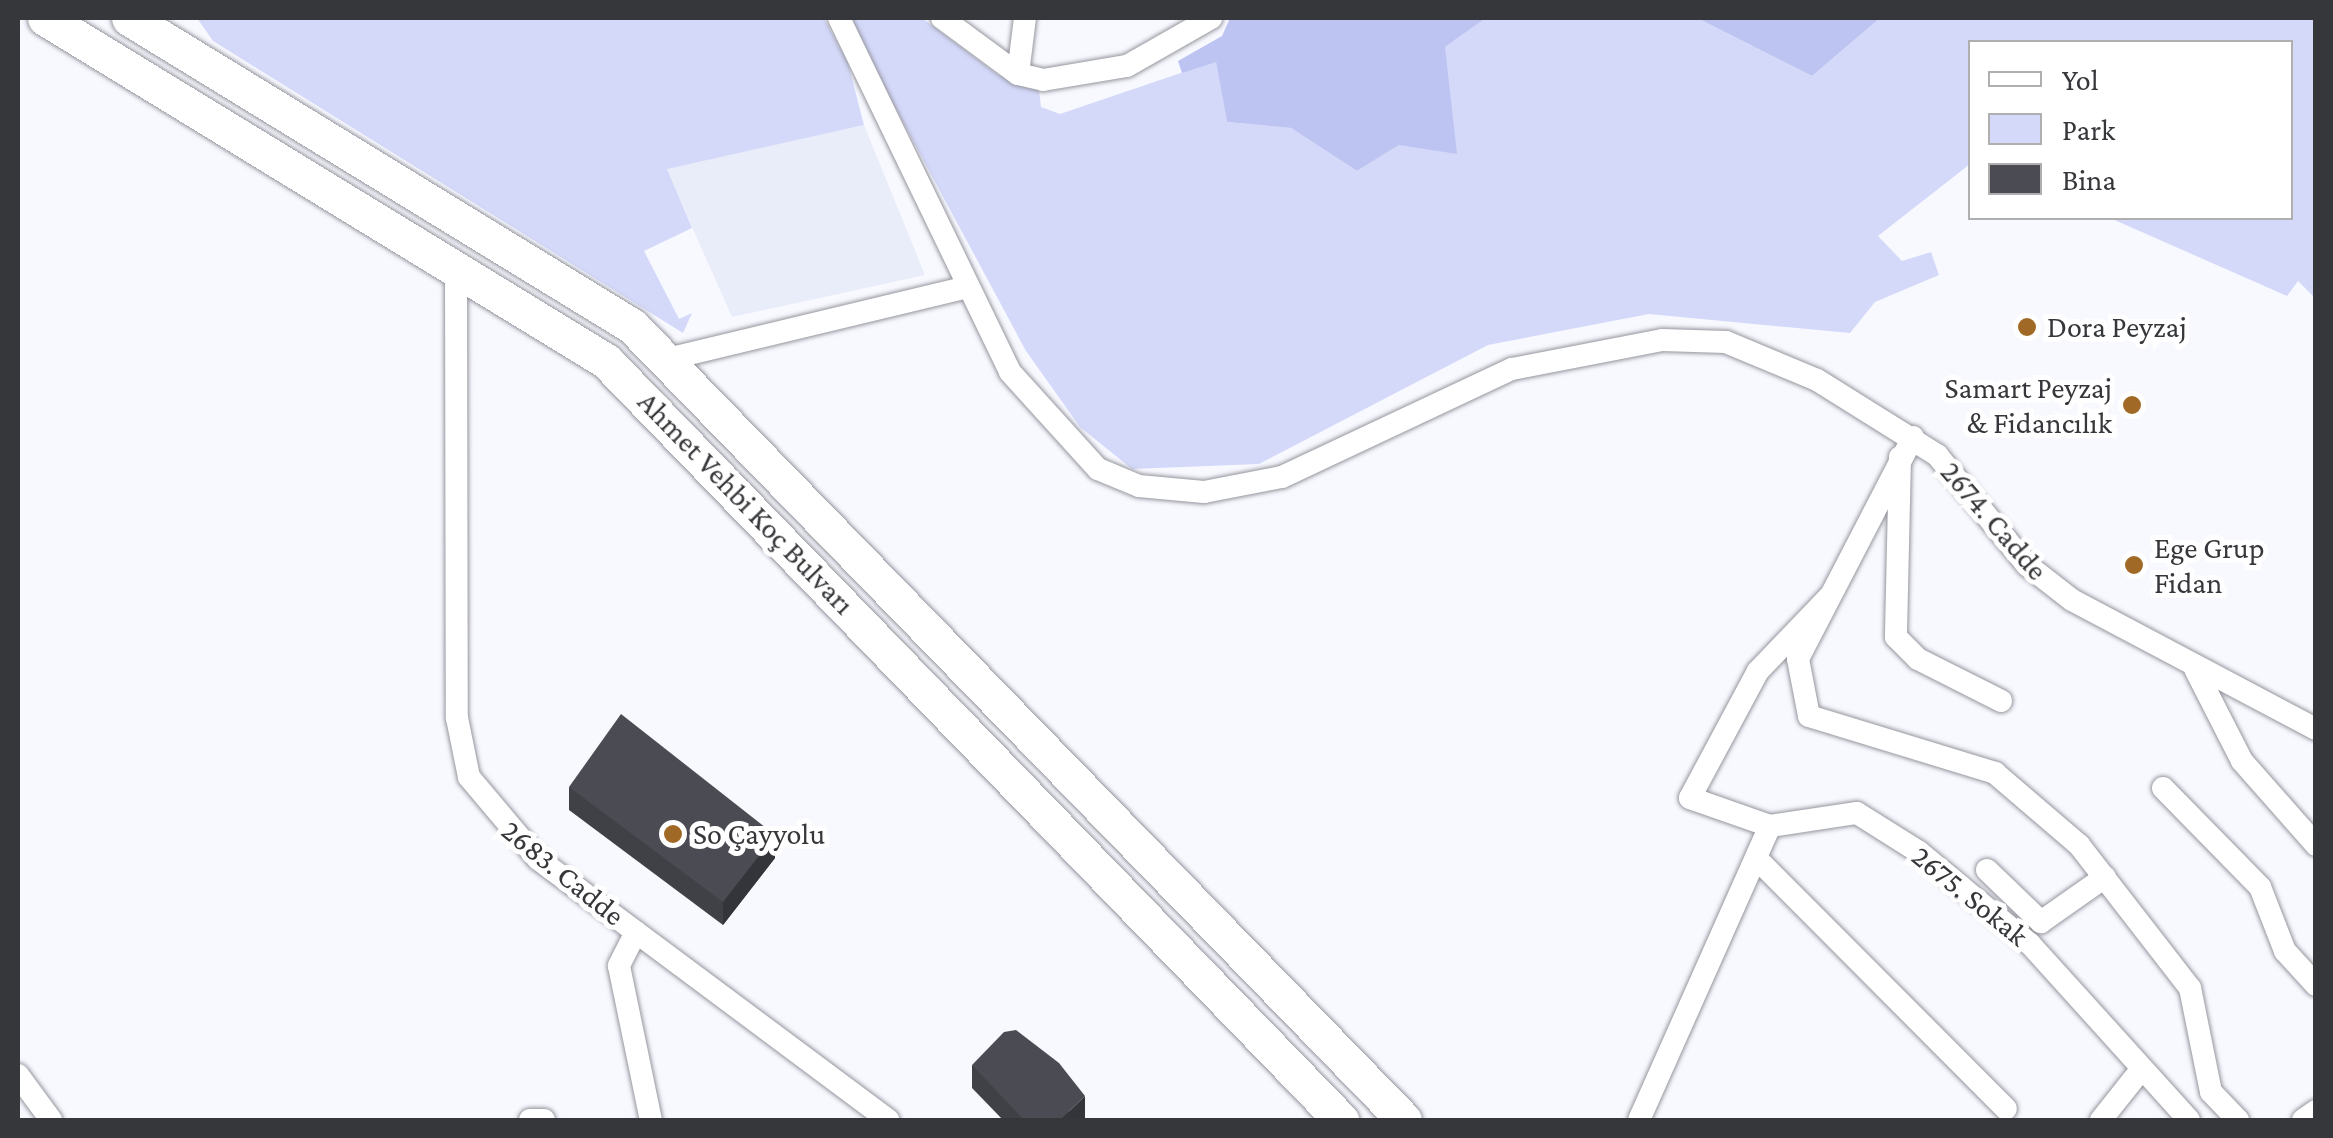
<!DOCTYPE html>
<meta charset="utf-8">
<style>
body{margin:0}
#map{position:relative;width:2333px;height:1138px;overflow:hidden;background:#f8f9ff;font-family:"Crimson Pro",serif}
div>[style]{position:absolute}
.built>*{inset:0;background:#e9ecf9}
.green>*{inset:0;background:#d4d9fa}
.forest>*{inset:0;background:#bdc4f2}
.roads{filter:drop-shadow(0 0 2px #95969e) drop-shadow(0 0 2px #95969e)}
.street>*{height:22px;margin:-11px;padding:0 11px;transform-origin:11px;border-radius:11px;background:#fff}
.primary>*{height:35px;margin:-17.5px;padding:0 17.5px;transform-origin:17.5px;border-radius:17.5px;background:#fff}
.wall>*{inset:0;background:#404147}
.shaded-wall>*{inset:0;background:#34353a}
.building>*{inset:0;background:#4b4c53}
.dots>*{width:28px;height:28px;translate:-50% -50%;box-sizing:border-box;border:5px solid #fff;border-radius:50%}
span{translate:-50% -50%;white-space:nowrap;text-align:center;line-height:1.15;-webkit-text-stroke:10px #fff;paint-order:stroke}
.poi-label{font-size:30px;color:#36373a}
.left{translate:0 -50%;text-align:left}
.right{translate:-100% -50%;text-align:right}
.street-label{font-size:30px;color:#36373a}
.frame{position:absolute;inset:0;border:20px solid #36373a;pointer-events:none}
.legend{position:absolute;left:1968px;top:40px;width:325px;height:180px;box-sizing:border-box;background:#fff;border:2px solid #afafb0;margin:0;padding:12px 18px;list-style:none;font-size:30px;color:#36373a}
.legend li{display:flex;align-items:center;gap:20px;height:50px}
.legend b{width:50px;border:2px solid #afafb0}
</style>
<div id="map">
<div class="built">
<div style="clip-path:polygon(864px 125px,925px 275px,732px 317px,666px 168px)"></div>
</div>
<div class="green">
<div style="clip-path:polygon(197px 18px,824px 18px,848px 63px,864px 125px,667px 169px,692px 228px,644px 251px,679px 319px,692px 313px,683px 333px,213px 41px)"></div>
<div style="clip-path:polygon(847px 18px,922px 18px,998px 75px,1039px 90px,1041px 107px,1060px 114px,1216px 61px,1227px 122px,1291px 128px,1357px 171px,1399px 145px,1445px 47px,1486px 18px,1697px 18px,1812px 76px,1880px 18px,2315px 18px,2315px 298px,2298px 281px,2287px 296px,2110px 218px,2290px 218px,2290px 42px,1970px 42px,1970px 164px,1878px 236px,1902px 261px,1931px 252px,1939px 275px,1875px 302px,1850px 333px,1649px 314px,1488px 345px,1259px 464px,1132px 469px,1080px 427px,1026px 351px)"></div>
</div>
<div class="forest">
<div style="clip-path:polygon(1230px 18px,1486px 18px,1445px 47px,1457px 154px,1399px 145px,1357px 171px,1291px 128px,1227px 122px,1216px 62px,1182px 73px,1178px 61px,1222px 36px)"></div>
<div style="clip-path:polygon(1697px 18px,1880px 18px,1812px 76px)"></div>
</div>
<div class="roads">
<div class="street">
<div style="left:839px;top:18px;width:393px;rotate:64.2deg"></div>
<div style="left:1010px;top:372px;width:131px;rotate:47.8deg"></div>
<div style="left:1098px;top:469px;width:44px;rotate:22.5deg"></div>
<div style="left:1139px;top:486px;width:65px;rotate:5.3deg"></div>
<div style="left:1204px;top:492px;width:79px;rotate:-10.9deg"></div>
<div style="left:1282px;top:477px;width:254px;rotate:-25.2deg"></div>
<div style="left:1512px;top:369px;width:153px;rotate:-10.9deg"></div>
<div style="left:1662px;top:340px;width:64px;rotate:1.8deg"></div>
<div style="left:1726px;top:342px;width:99px;rotate:22.7deg"></div>
<div style="left:1817px;top:380px;width:142px;rotate:32deg"></div>
<div style="left:1937px;top:455px;width:142px;rotate:50.7deg"></div>
<div style="left:2027px;top:565px;width:57px;rotate:37.9deg"></div>
<div style="left:2072px;top:600px;width:276px;rotate:27.9deg"></div>
<div style="left:942px;top:18px;width:94px;rotate:36.4deg"></div>
<div style="left:1018px;top:74px;width:26px;rotate:13deg"></div>
<div style="left:1043px;top:80px;width:85px;rotate:-9.5deg"></div>
<div style="left:1127px;top:66px;width:97px;rotate:-29.7deg"></div>
<div style="left:1018px;top:74px;width:56px;rotate:-82.9deg"></div>
<div style="left:456px;top:267px;width:451px;rotate:89.9deg"></div>
<div style="left:457px;top:718px;width:60px;rotate:78.5deg"></div>
<div style="left:469px;top:777px;width:107px;rotate:49.9deg"></div>
<div style="left:538px;top:859px;width:437px;rotate:36.7deg"></div>
<div style="left:668px;top:359px;width:308px;rotate:-13.5deg"></div>
<div style="left:1913px;top:437px;width:250px;rotate:117.4deg"></div>
<div style="left:1798px;top:659px;width:58px;rotate:79.1deg"></div>
<div style="left:1809px;top:716px;width:195px;rotate:17deg"></div>
<div style="left:1995px;top:773px;width:111px;rotate:40.6deg"></div>
<div style="left:2079px;top:845px;width:181px;rotate:52.2deg"></div>
<div style="left:2190px;top:988px;width:106px;rotate:78.6deg"></div>
<div style="left:2211px;top:1092px;width:39px;rotate:46deg"></div>
<div style="left:1900px;top:457px;width:180px;rotate:91.3deg"></div>
<div style="left:1896px;top:637px;width:31px;rotate:45deg"></div>
<div style="left:1918px;top:659px;width:93px;rotate:26.8deg"></div>
<div style="left:1829px;top:597px;width:103px;rotate:133.8deg"></div>
<div style="left:1758px;top:671px;width:144px;rotate:118.2deg"></div>
<div style="left:1690px;top:798px;width:85px;rotate:19.3deg"></div>
<div style="left:1770px;top:826px;width:88px;rotate:-8.5deg"></div>
<div style="left:1857px;top:813px;width:73px;rotate:32.2deg"></div>
<div style="left:1919px;top:852px;width:144px;rotate:39.7deg"></div>
<div style="left:2030px;top:944px;width:237px;rotate:47.9deg"></div>
<div style="left:2195px;top:669px;width:103px;rotate:62.9deg"></div>
<div style="left:2242px;top:761px;width:112px;rotate:48.6deg"></div>
<div style="left:2163px;top:788px;width:139px;rotate:45.6deg"></div>
<div style="left:2260px;top:887px;width:69px;rotate:68.7deg"></div>
<div style="left:2285px;top:951px;width:46px;rotate:47.6deg"></div>
<div style="left:1758px;top:860px;width:351px;rotate:45.1deg"></div>
<div style="left:1987px;top:870px;width:75px;rotate:43.9deg"></div>
<div style="left:2041px;top:922px;width:78px;rotate:-35.1deg"></div>
<div style="left:636px;top:932px;width:38px;rotate:117deg"></div>
<div style="left:619px;top:966px;width:157px;rotate:78.3deg"></div>
<div style="left:18px;top:1075px;width:56px;rotate:53.7deg"></div>
<div style="left:530px;top:1120px;width:14px"></div>
<div style="left:1639px;top:1120px;width:322px;rotate:-66deg"></div>
<div style="left:2101px;top:1120px;width:63px;rotate:-51.5deg"></div>
<div style="left:2303px;top:1120px;width:16px;rotate:-35deg"></div>
</div>
<div class="primary">
<div style="left:45px;top:18px;width:658px;rotate:31.44deg"></div>
<div style="left:606px;top:361px;width:1057px;rotate:45.92deg"></div>
<div style="left:129px;top:18px;width:590px;rotate:31.48deg"></div>
<div style="left:632px;top:326px;width:1107px;rotate:45.8deg"></div>
</div>
</div>
<div class="wall">
<div style="clip-path:polygon(569px 787px,775px 858px,723px 925px,569px 810px)"></div>
<div style="clip-path:polygon(972px 1065px,1085px 1119px,1083px 1120px,1003px 1120px,972px 1088px)"></div>
</div>
<div class="shaded-wall">
<div style="clip-path:polygon(775px 835px,775px 858px,723px 925px,723px 902px)"></div>
<div style="clip-path:polygon(1085px 1096px,1085px 1119px,1083px 1120px,1060px 1120px)"></div>
</div>
<div class="building">
<div style="clip-path:polygon(621px 714px,775px 835px,723px 902px,569px 787px)"></div>
<div style="clip-path:polygon(1016px 1030px,1059px 1063px,1085px 1096px,1060px 1120px,1024px 1120px,972px 1065px,1004px 1032px)"></div>
</div>
<div class="dots">
<div style="left:2027px;top:327px;background:#a06925"></div>
<div style="left:2132px;top:405px;background:#a06925"></div>
<div style="left:2134px;top:565px;background:#a06925"></div>
<div style="left:673px;top:834px;background:#a06925"></div>
</div>
<div class="poi-label">
<span class="left" style="left:2047px;top:327px">Dora Peyzaj</span>
<span class="right" style="left:2112px;top:405px">Samart Peyzaj<br>&amp; Fidancılık</span>
<span class="left" style="left:2154px;top:565px">Ege Grup<br>Fidan</span>
<span class="left" style="left:693px;top:834px">So Çayyolu</span>
</div>
<div class="street-label">
<span style="left:746px;top:503px;rotate:46deg">Ahmet Vehbi Koç Bulvarı</span>
<span style="left:1994px;top:521px;rotate:49deg">2674. Cadde</span>
<span style="left:563px;top:873px;rotate:39deg">2683. Cadde</span>
<span style="left:1970px;top:896px;rotate:39deg">2675. Sokak</span>
</div>
<div class="frame"></div>
<ul class="legend">
<li><b style="height:12px;background:#fff"></b>Yol</li>
<li><b style="height:28px;background:#d4d9fa"></b>Park</li>
<li><b style="height:28px;background:#4b4c53"></b>Bina</li>
</ul>
</div>
